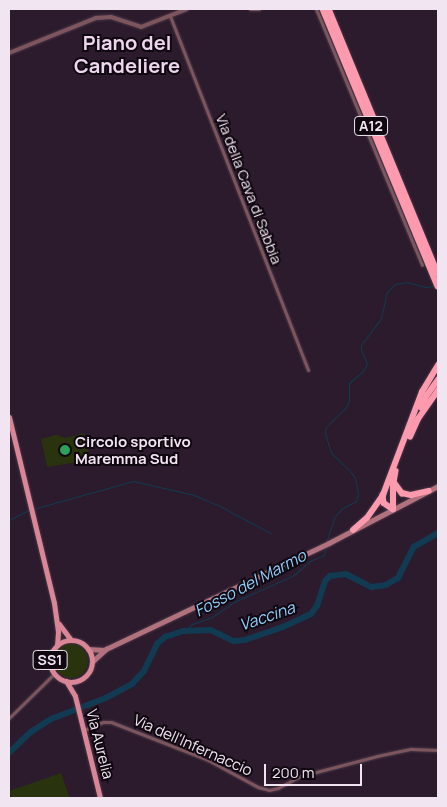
<!DOCTYPE html>
<style>
body{margin:0}
#map{position:relative;width:447px;height:807px;overflow:hidden;background:#2c1b2c;font-family:Manrope,sans-serif}
div>[style]{position:absolute}
.green>*{inset:0;background:#29330d}
.round{border-radius:50%}
.stream>*{height:1px;margin:-0.5px;padding:0 0.5px;transform-origin:0.5px;border-radius:0.5px;background:#113b53}
.river>*{height:5.5px;margin:-2.75px;padding:0 2.75px;transform-origin:2.75px;border-radius:2.75px;background:#113b53}
.roads{filter:drop-shadow(0 0 1px #483748) drop-shadow(0 0 1px #483748)}
.minor>*{height:3px;margin:-1.5px;padding:0 1.5px;transform-origin:1.5px;border-radius:1.5px;background:#7d555c}
.tertiary>*{height:4px;margin:-2px;padding:0 2px;transform-origin:2px;border-radius:2px;background:#7d555c}
.secondary>*{height:4.5px;margin:-2.25px;padding:0 2.25px;transform-origin:2.25px;border-radius:2.25px;background:#b1717d}
.primary>*{height:5px;margin:-2.5px;padding:0 2.5px;transform-origin:2.5px;border-radius:2.5px;background:#da8696}
.primary>.ring{margin:-2.5px;padding:0;box-sizing:content-box;background:none;border:5px solid #da8696;border-radius:50%}
.motorway>*{height:5.5px;margin:-2.75px;padding:0 2.75px;transform-origin:2.75px;border-radius:2.75px;background:#fe9aae}
.dots>*{width:14px;height:14px;translate:-50% -50%;box-sizing:border-box;border:2px solid #100810;border-radius:50%}
span{translate:-50% -50%;white-space:nowrap;text-align:center;line-height:1.15;-webkit-text-stroke:4px #100810;paint-order:stroke}
.shield-label span{padding:1px 4px;background:#100810;border:1px solid;border-radius:4px;-webkit-text-stroke-width:0}
.shield-label{font-size:14px;color:#f1e5f1;font-weight:700}
.street-label{font-size:15px;color:#f1e5f1}
.poi-label{font-size:15px;color:#f1e5f1;font-weight:700}
.left{translate:0 -50%;text-align:left}
.water-label{font-size:16px;color:#8fd2fe;font-style:italic}
.district-label{font-size:20px;color:#eed7ee;font-weight:700}
.frame{position:absolute;inset:0;border:10px solid #f1e5f1;pointer-events:none}
.scale{position:absolute;left:264px;top:764px;width:98px;height:22px;box-sizing:border-box;border:2px solid #f1e5f1;border-top:0;padding-left:6px;font-size:15px;line-height:18px;white-space:nowrap;color:#f1e5f1;-webkit-text-stroke:4px #100810;paint-order:stroke}
</style>
<div id="map">
<div class="green">
<div style="clip-path:polygon(84px 433px,90px 460px,47px 467px,41px 439px,56px 435px,66px 438px)"></div>
<div class="round" style="left:54px;top:644px;width:34px;height:34px"></div>
<div style="clip-path:polygon(61px 773px,70px 798px,12px 798px,9px 791px)"></div>
</div>
<div class="stream">
<div style="left:178px;top:9px;width:2px;rotate:90deg"></div>
<div style="left:33px;top:509px;width:104px;rotate:-15.6deg"></div>
<div style="left:133px;top:481px;width:63px;rotate:12.9deg"></div>
<div style="left:194px;top:495px;width:26px;rotate:23deg"></div>
<div style="left:218px;top:505px;width:61px;rotate:28.2deg"></div>
<div style="left:9px;top:520px;width:22px;rotate:-27deg"></div>
<div style="left:326px;top:543px;width:26px;rotate:-72deg"></div>
<div style="left:334px;top:518px;width:11px;rotate:-52deg"></div>
<div style="left:341px;top:509px;width:17px;rotate:-28deg"></div>
<div style="left:356px;top:501px;width:8px;rotate:-76deg"></div>
<div style="left:358px;top:493px;width:15px;rotate:-101deg"></div>
<div style="left:355px;top:478px;width:7px;rotate:-124deg"></div>
<div style="left:351px;top:472px;width:28px;rotate:-136deg"></div>
<div style="left:331px;top:453px;width:21px;rotate:-107deg"></div>
<div style="left:325px;top:433px;width:6px;rotate:-81deg"></div>
<div style="left:326px;top:427px;width:30px;rotate:-45deg"></div>
<div style="left:347px;top:406px;width:6px;rotate:-72deg"></div>
<div style="left:349px;top:400px;width:17px;rotate:-90deg"></div>
<div style="left:349px;top:383px;width:17px;rotate:-40deg"></div>
<div style="left:362px;top:372px;width:9px;rotate:-58deg"></div>
<div style="left:367px;top:364px;width:15px;rotate:-113deg"></div>
<div style="left:361px;top:350px;width:5px;rotate:-90deg"></div>
<div style="left:361px;top:345px;width:34px;rotate:-53deg"></div>
<div style="left:381px;top:318px;width:27px;rotate:-77deg"></div>
<div style="left:387px;top:292px;width:11px;rotate:-45deg"></div>
<div style="left:395px;top:284px;width:12px;rotate:-9deg"></div>
<div style="left:407px;top:282px;width:20px;rotate:15deg"></div>
<div style="left:426px;top:287px;width:8px;rotate:-7deg"></div>
<div style="left:184px;top:631px;width:11px;rotate:-41deg"></div>
<div style="left:192px;top:624px;width:21px;rotate:-19deg"></div>
<div style="left:212px;top:617px;width:27px;rotate:-34deg"></div>
<div style="left:234px;top:602px;width:66px;rotate:-24.2deg"></div>
<div style="left:294px;top:575px;width:21px;rotate:-41deg"></div>
<div style="left:310px;top:561px;width:15px;rotate:-23deg"></div>
<div style="left:324px;top:555px;width:8px;rotate:-76deg"></div>
</div>
<div class="river">
<div style="left:9px;top:753px;width:30px;rotate:-44deg"></div>
<div style="left:31px;top:732px;width:24px;rotate:-33deg"></div>
<div style="left:51px;top:719px;width:59px;rotate:-20.9deg"></div>
<div style="left:106px;top:698px;width:30px;rotate:-28deg"></div>
<div style="left:132px;top:684px;width:18px;rotate:-47deg"></div>
<div style="left:144px;top:671px;width:30px;rotate:-64deg"></div>
<div style="left:157px;top:644px;width:11px;rotate:-41deg"></div>
<div style="left:165px;top:637px;width:20px;rotate:-18deg"></div>
<div style="left:184px;top:631px;width:27px;rotate:-2deg"></div>
<div style="left:211px;top:630px;width:25px;rotate:26deg"></div>
<div style="left:234px;top:641px;width:11px;rotate:-5deg"></div>
<div style="left:245px;top:640px;width:40px;rotate:-18.9deg"></div>
<div style="left:283px;top:627px;width:31px;rotate:-25deg"></div>
<div style="left:311px;top:614px;width:10px;rotate:-53deg"></div>
<div style="left:317px;top:606px;width:26px;rotate:-72deg"></div>
<div style="left:325px;top:581px;width:7px;rotate:-45deg"></div>
<div style="left:330px;top:576px;width:16px;rotate:-7deg"></div>
<div style="left:346px;top:574px;width:29px;rotate:27deg"></div>
<div style="left:372px;top:587px;width:14px;rotate:-8deg"></div>
<div style="left:386px;top:585px;width:14px;rotate:-30deg"></div>
<div style="left:398px;top:578px;width:35px;rotate:-63deg"></div>
<div style="left:414px;top:547px;width:28px;rotate:-30deg"></div>
</div>
<div class="roads">
<div class="minor">
<div style="left:250px;top:9px;width:9px"></div>
<div style="left:316px;top:9px;width:277px;rotate:67.5deg"></div>
<div style="left:170px;top:16px;width:380px;rotate:68.7deg"></div>
<div style="left:9px;top:718px;width:63px;rotate:-44.4deg"></div>
<div style="left:84px;top:730px;width:21px;rotate:-23deg"></div>
<div style="left:103px;top:722px;width:8px"></div>
<div style="left:111px;top:722px;width:104px;rotate:21.4deg"></div>
<div style="left:208px;top:760px;width:57px;rotate:28.4deg"></div>
<div style="left:258px;top:787px;width:11px;rotate:15deg"></div>
<div style="left:269px;top:790px;width:9px;rotate:-13deg"></div>
<div style="left:278px;top:788px;width:26px;rotate:-28deg"></div>
<div style="left:301px;top:776px;width:79px;rotate:-14.7deg"></div>
<div style="left:377px;top:756px;width:35px;rotate:-12deg"></div>
<div style="left:411px;top:749px;width:27px;rotate:2deg"></div>
</div>
<div class="tertiary">
<div style="left:9px;top:53px;width:94px;rotate:-21.9deg"></div>
<div style="left:96px;top:18px;width:15px;rotate:-4deg"></div>
<div style="left:111px;top:17px;width:32px;rotate:18deg"></div>
<div style="left:141px;top:27px;width:49px;rotate:-21.4deg"></div>
</div>
<div class="secondary">
<div style="left:88px;top:649px;width:17px;rotate:3deg"></div>
<div style="left:92px;top:662px;width:19px;rotate:-43deg"></div>
<div style="left:106px;top:649px;width:247px;rotate:-25.4deg"></div>
<div style="left:329px;top:543px;width:123px;rotate:-27.6deg"></div>
</div>
<div class="primary">
<div style="left:9px;top:417px;width:191px;rotate:76.4deg"></div>
<div style="left:54px;top:603px;width:29px;rotate:82deg"></div>
<div style="left:58px;top:632px;width:13px;rotate:94deg"></div>
<div style="left:59px;top:624px;width:20px;rotate:53deg"></div>
<div class="ring" style="left:50px;top:640px;width:37px;height:37px"></div>
<div style="left:66px;top:681px;width:17px;rotate:59deg"></div>
<div style="left:75px;top:696px;width:105px;rotate:76.2deg"></div>
</div>
<div class="motorway">
<div style="left:323px;top:9px;width:300px;rotate:67.5deg"></div>
<div style="left:329px;top:9px;width:286px;rotate:67.6deg"></div>
<div style="left:421px;top:408px;width:14px;rotate:-65deg"></div>
<div style="left:427px;top:395px;width:19px;rotate:-54deg"></div>
<div style="left:410px;top:437px;width:20px;rotate:-66deg"></div>
<div style="left:418px;top:419px;width:35px;rotate:-55deg"></div>
<div style="left:396px;top:471px;width:11px;rotate:100deg"></div>
<div style="left:394px;top:482px;width:14px;rotate:54deg"></div>
<div style="left:402px;top:493px;width:9px;rotate:13deg"></div>
<div style="left:411px;top:495px;width:18px;rotate:-13deg"></div>
<div style="left:383px;top:495px;width:8px;rotate:83deg"></div>
<div style="left:384px;top:503px;width:11px;rotate:34deg"></div>
<div style="left:393px;top:509px;width:28px;rotate:-90deg"></div>
<div style="left:353px;top:530px;width:18px;rotate:-41deg"></div>
<div style="left:367px;top:518px;width:28px;rotate:-55deg"></div>
<div style="left:383px;top:495px;width:110px;rotate:-69.3deg"></div>
<div style="left:422px;top:392px;width:31px;rotate:-59deg"></div>
</div>
</div>
<div class="dots">
<div style="left:65px;top:450px;background:#2e9e5b"></div>
</div>
<div class="shield-label">
<span style="left:371px;top:126px">A12</span>
<span style="left:50px;top:660px">SS1</span>
</div>
<div class="street-label">
<span style="left:249px;top:189px;rotate:69deg">Via della Cava di Sabbia</span>
<span style="left:100px;top:744px;rotate:76deg">Via Aurelia</span>
<span style="left:193px;top:745px;rotate:24deg">Via dell'Infernaccio</span>
</div>
<div class="poi-label">
<span class="left" style="left:75px;top:450px">Circolo sportivo<br>Maremma Sud</span>
</div>
<div class="water-label">
<span style="left:250px;top:583px;rotate:-28deg">Fosso del Marmo</span>
<span style="left:267px;top:616px;rotate:-19deg">Vaccina</span>
</div>
<div class="district-label">
<span style="left:127px;top:54px">Piano del<br>Candeliere</span>
</div>
<div class="frame"></div>
<div class="scale">200 m</div>
</div>
